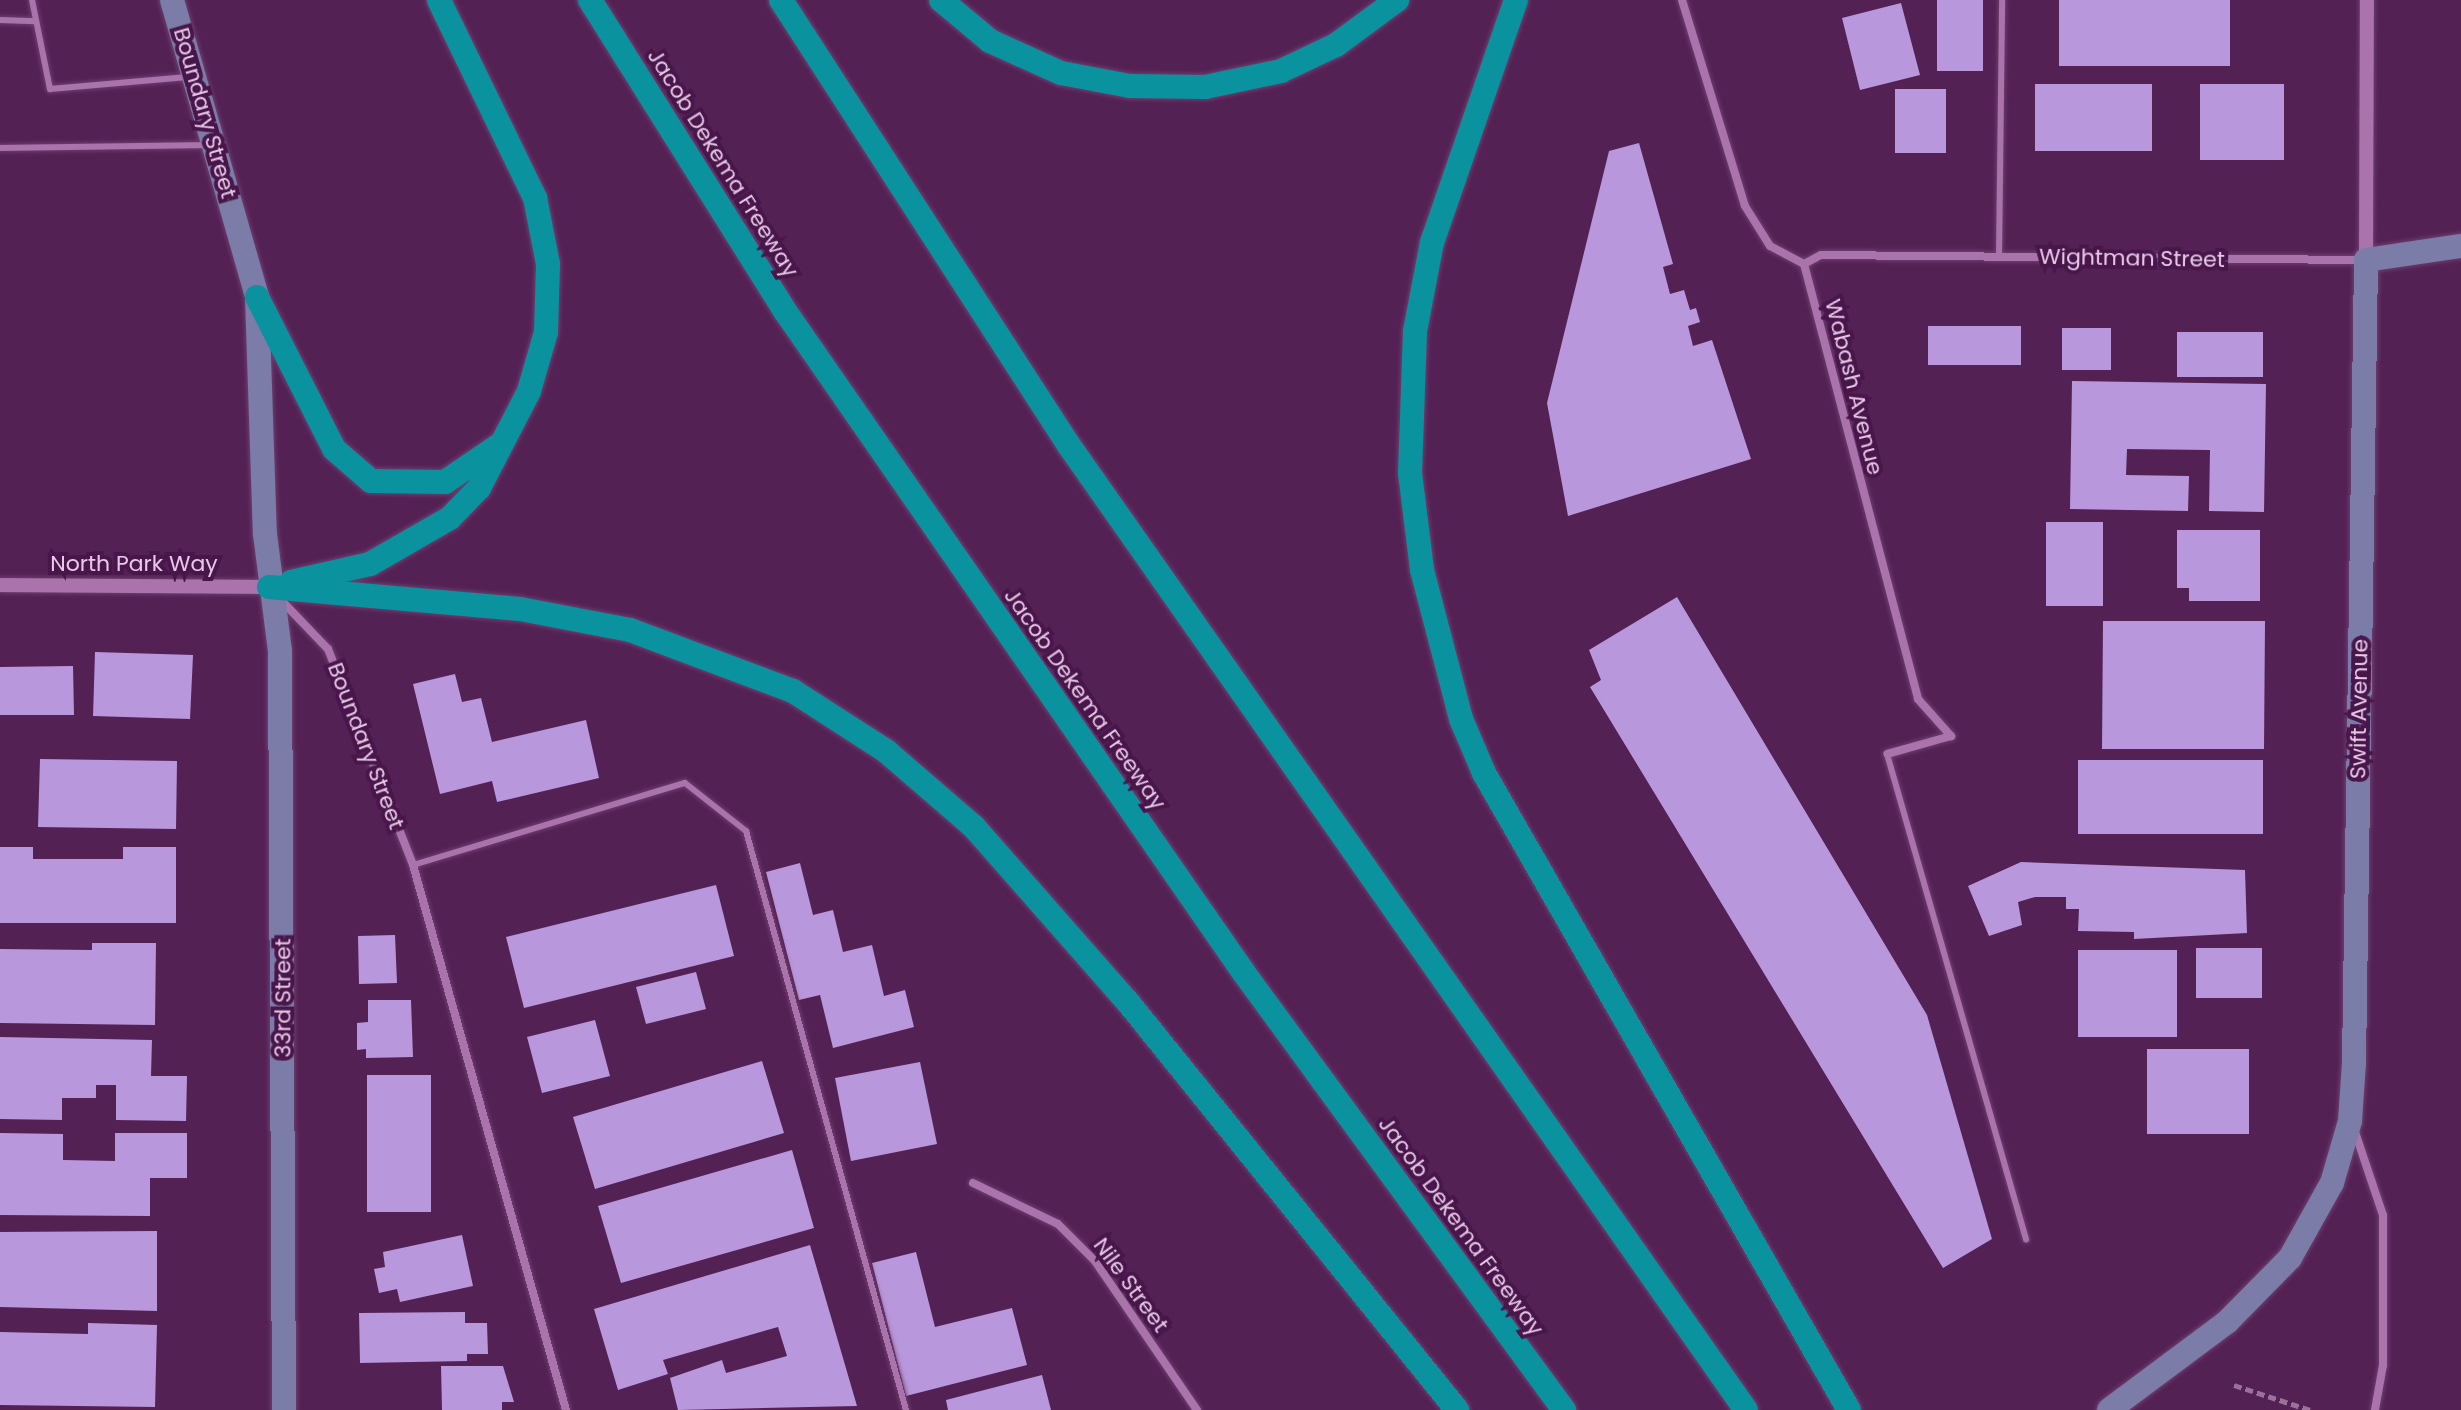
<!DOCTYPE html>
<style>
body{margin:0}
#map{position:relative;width:2461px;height:1410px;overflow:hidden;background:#542155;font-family:Poppins,sans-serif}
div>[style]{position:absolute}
.building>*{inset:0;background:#b997dc}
.path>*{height:5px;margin-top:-2.5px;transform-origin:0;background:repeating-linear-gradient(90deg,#9a719b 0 8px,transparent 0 12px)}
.roads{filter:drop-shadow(0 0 2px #6c3f6d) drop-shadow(0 0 2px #6c3f6d)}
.service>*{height:6px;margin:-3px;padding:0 3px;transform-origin:3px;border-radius:3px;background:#ab73ab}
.minor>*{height:8px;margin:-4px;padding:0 4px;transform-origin:4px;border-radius:4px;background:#ab73ab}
.tertiary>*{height:14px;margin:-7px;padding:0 7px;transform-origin:7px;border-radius:7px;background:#ab73ab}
.secondary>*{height:24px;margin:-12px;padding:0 12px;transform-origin:12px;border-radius:12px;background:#7b7ca7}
.motorway>*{height:24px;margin:-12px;padding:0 12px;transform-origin:12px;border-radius:12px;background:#0a929f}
span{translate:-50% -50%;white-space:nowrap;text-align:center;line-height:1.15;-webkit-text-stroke:8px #48164a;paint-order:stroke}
.street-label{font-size:22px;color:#e7c9e7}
</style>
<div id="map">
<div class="building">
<div style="clip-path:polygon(1937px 0,1983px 0,1983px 71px,1937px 71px)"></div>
<div style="clip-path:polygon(2059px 0,2230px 0,2230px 66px,2059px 66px)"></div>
<div style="clip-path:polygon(1901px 3px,1920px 75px,1860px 90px,1842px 18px)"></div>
<div style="clip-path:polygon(2035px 84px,2152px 84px,2152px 151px,2035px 151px)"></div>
<div style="clip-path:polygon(2200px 84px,2284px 84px,2284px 160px,2200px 160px)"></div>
<div style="clip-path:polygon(1895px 89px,1946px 89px,1946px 153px,1895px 153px)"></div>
<div style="clip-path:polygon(1639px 143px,1673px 264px,1663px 267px,1670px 294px,1684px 290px,1690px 310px,1696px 308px,1700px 322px,1688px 326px,1693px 346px,1712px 340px,1751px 459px,1568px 516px,1547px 403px,1609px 151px)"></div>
<div style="clip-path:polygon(1928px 326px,2021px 326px,2021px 365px,1928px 365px)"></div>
<div style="clip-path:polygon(2062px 328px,2111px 328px,2111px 370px,2062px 370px)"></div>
<div style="clip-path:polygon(2177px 332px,2263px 332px,2263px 377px,2177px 377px)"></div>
<div style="clip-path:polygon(2072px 381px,2266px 384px,2264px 512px,2209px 511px,2210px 450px,2127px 449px,2126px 475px,2189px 476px,2188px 511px,2070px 509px)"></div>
<div style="clip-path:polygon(2046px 522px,2103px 522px,2103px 606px,2046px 606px)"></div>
<div style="clip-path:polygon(2177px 530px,2260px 530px,2260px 601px,2189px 601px,2189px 588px,2177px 588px)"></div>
<div style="clip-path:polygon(1677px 597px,1927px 1015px,1992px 1239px,1943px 1268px,1590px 687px,1601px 680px,1589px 650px)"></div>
<div style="clip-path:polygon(2103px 621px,2265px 621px,2264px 749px,2102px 749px)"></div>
<div style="clip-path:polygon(95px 652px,193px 655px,190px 719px,93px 716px)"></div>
<div style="clip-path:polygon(73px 666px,74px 715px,0 715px,0 667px)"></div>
<div style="clip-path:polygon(455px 674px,462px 702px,481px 698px,492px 742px,586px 720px,599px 778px,497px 802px,492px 781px,440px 794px,413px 684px)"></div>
<div style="clip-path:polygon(40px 759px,177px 761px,176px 829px,38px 827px)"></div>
<div style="clip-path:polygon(2078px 760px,2263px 760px,2263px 834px,2078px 834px)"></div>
<div style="clip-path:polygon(0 847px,33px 847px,33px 859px,123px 859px,123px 847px,176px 847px,176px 923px,0 923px)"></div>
<div style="clip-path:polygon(2021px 862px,2245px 870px,2247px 933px,2134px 939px,2134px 932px,2078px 931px,2079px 909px,2066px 909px,2066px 897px,2035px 897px,2018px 902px,2022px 925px,1989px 936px,1968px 886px)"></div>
<div style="clip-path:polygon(800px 863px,813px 915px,833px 910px,843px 952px,872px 945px,884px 996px,905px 990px,914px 1027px,833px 1048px,820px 995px,799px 1000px,766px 872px)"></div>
<div style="clip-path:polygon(716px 885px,734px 956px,524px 1008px,506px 937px)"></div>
<div style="clip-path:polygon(395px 935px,397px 983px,359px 984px,358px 936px)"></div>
<div style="clip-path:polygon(92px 943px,156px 943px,155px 1025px,0 1023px,0 949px,92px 950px)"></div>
<div style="clip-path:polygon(2196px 948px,2262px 948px,2262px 998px,2196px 998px)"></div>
<div style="clip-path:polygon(2078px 950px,2177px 950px,2177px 1037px,2078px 1037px)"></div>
<div style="clip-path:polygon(696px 972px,706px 1009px,646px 1024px,636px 987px)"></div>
<div style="clip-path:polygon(368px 1000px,411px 1000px,413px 1057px,366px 1058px,366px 1049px,357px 1050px,357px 1023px,368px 1022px)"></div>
<div style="clip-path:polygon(595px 1020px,610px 1076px,542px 1093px,527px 1037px)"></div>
<div style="clip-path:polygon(0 1037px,152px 1040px,151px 1076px,187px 1076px,186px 1121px,116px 1120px,116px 1085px,96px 1085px,96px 1098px,62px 1098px,62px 1120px,0 1119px)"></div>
<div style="clip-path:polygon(2147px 1049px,2249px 1049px,2249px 1134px,2147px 1134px)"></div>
<div style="clip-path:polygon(762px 1061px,784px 1133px,595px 1189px,573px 1117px)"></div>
<div style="clip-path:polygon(920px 1062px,937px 1144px,851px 1161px,835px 1078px)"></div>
<div style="clip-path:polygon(367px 1075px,431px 1075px,431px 1212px,367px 1212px)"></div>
<div style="clip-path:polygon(0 1133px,63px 1134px,63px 1160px,115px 1161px,115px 1133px,187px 1133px,187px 1178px,150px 1178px,150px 1216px,0 1215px)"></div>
<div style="clip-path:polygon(792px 1150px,814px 1228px,621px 1283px,598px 1206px)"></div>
<div style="clip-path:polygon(157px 1231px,157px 1311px,0 1307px,0 1232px)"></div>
<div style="clip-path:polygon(462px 1235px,473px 1286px,400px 1302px,397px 1289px,379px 1293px,374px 1269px,385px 1267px,383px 1252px)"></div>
<div style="clip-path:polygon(810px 1245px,857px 1406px,678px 1410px,670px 1378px,722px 1360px,726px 1373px,787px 1356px,778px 1327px,663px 1360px,668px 1374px,618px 1390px,594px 1309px)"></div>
<div style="clip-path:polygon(916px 1252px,935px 1327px,1012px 1308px,1027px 1365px,906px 1396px,872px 1263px)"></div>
<div style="clip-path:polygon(465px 1312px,465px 1323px,487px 1323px,488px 1354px,467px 1354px,467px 1361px,360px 1363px,359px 1313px)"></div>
<div style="clip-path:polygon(88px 1323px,157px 1325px,155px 1407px,0 1405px,0 1332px,88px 1334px)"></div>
<div style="clip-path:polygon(441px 1366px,503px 1366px,514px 1402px,502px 1402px,502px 1410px,442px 1410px)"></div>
<div style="clip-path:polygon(1042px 1375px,1051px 1410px,948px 1410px,946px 1400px)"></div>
</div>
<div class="path">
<div style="left:2234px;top:1385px;width:80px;rotate:18.2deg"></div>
</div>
<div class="roads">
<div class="service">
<div style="left:32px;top:0;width:91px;rotate:78.6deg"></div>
<div style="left:50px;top:89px;width:138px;rotate:-5deg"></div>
<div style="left:0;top:20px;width:36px;rotate:2deg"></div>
<div style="left:0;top:148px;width:208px;rotate:-0.8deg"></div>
<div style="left:1999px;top:257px;width:257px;rotate:-89.3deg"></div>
<div style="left:1887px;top:754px;width:505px;rotate:74.01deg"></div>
<div style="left:413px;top:865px;width:284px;rotate:-16.8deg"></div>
<div style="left:685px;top:783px;width:78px;rotate:38.2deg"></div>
<div style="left:746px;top:831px;width:601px;rotate:74.55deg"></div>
</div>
<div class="minor">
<div style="left:1682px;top:0;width:215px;rotate:73deg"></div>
<div style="left:1745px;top:206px;width:47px;rotate:58deg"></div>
<div style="left:1770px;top:246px;width:38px;rotate:28deg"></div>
<div style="left:1804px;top:264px;width:450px;rotate:75.3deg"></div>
<div style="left:1918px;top:699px;width:50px;rotate:48.3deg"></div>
<div style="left:1951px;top:736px;width:66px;rotate:164.3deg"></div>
<div style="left:1804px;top:264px;width:19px;rotate:-28deg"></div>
<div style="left:1821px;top:255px;width:544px;rotate:0.53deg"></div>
<div style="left:280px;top:599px;width:69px;rotate:46.2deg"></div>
<div style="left:328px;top:649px;width:232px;rotate:68.5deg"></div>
<div style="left:413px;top:865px;width:566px;rotate:74.32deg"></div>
<div style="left:2354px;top:1129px;width:91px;rotate:71.4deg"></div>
<div style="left:2383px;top:1215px;width:150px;rotate:90deg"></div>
<div style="left:2383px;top:1365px;width:46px;rotate:100.1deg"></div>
<div style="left:973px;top:1183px;width:94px;rotate:25.8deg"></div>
<div style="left:1058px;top:1224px;width:52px;rotate:45deg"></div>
<div style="left:1095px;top:1261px;width:181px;rotate:55.6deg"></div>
</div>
<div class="tertiary">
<div style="left:2366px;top:260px;width:260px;rotate:-89.8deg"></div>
<div style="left:0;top:585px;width:269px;rotate:0.4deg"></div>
</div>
<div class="secondary">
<div style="left:172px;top:0;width:309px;rotate:74deg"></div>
<div style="left:257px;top:297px;width:237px;rotate:88.1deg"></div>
<div style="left:265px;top:534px;width:118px;rotate:82.7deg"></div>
<div style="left:280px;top:651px;width:759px;rotate:89.7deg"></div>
<div style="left:2109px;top:1410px;width:147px;rotate:-36.7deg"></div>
<div style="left:2227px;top:1322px;width:90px;rotate:-45.5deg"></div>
<div style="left:2290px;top:1258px;width:86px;rotate:-60.8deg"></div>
<div style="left:2332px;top:1183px;width:65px;rotate:-73.8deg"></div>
<div style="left:2350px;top:1121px;width:59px;rotate:-86.1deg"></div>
<div style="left:2354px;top:1062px;width:802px;rotate:-89.14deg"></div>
<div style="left:2366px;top:260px;width:96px;rotate:-8.4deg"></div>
</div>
<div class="motorway">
<div style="left:590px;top:0;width:367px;rotate:57.9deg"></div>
<div style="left:785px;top:311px;width:806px;rotate:55.26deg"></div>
<div style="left:1244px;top:973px;width:542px;rotate:53.79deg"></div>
<div style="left:781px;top:0;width:529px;rotate:57.12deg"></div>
<div style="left:1068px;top:444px;width:1180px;rotate:54.94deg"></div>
<div style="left:941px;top:0;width:64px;rotate:39.9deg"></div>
<div style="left:990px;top:41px;width:78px;rotate:24.3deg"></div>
<div style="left:1061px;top:73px;width:70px;rotate:10.7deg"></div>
<div style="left:1130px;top:86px;width:75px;rotate:0.8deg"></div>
<div style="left:1205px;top:87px;width:78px;rotate:-11.9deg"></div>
<div style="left:1281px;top:71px;width:61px;rotate:-25.3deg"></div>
<div style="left:1336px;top:45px;width:76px;rotate:-36.4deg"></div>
<div style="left:1516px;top:0;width:256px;rotate:109.1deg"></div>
<div style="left:1432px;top:242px;width:91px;rotate:100.8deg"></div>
<div style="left:1415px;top:331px;width:142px;rotate:92deg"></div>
<div style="left:1410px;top:473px;width:98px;rotate:82.9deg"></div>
<div style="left:1422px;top:570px;width:154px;rotate:75.3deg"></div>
<div style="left:1461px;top:719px;width:59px;rotate:66.9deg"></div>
<div style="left:1484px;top:773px;width:734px;rotate:60.19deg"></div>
<div style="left:257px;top:297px;width:170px;rotate:63.1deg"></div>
<div style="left:334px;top:449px;width:49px;rotate:40.9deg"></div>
<div style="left:371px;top:481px;width:74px;rotate:0.8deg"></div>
<div style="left:445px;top:482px;width:64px;rotate:-34.2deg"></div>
<div style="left:291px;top:582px;width:81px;rotate:-12.8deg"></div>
<div style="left:370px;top:564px;width:92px;rotate:-29.9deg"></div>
<div style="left:450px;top:518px;width:42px;rotate:-46deg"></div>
<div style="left:479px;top:488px;width:109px;rotate:-62.7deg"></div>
<div style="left:529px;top:391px;width:61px;rotate:-73.9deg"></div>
<div style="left:546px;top:332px;width:68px;rotate:-88.3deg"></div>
<div style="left:548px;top:264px;width:67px;rotate:-101.1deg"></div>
<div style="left:535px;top:198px;width:220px;rotate:-115.9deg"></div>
<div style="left:269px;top:587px;width:252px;rotate:5deg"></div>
<div style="left:520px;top:609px;width:112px;rotate:10.8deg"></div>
<div style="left:630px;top:630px;width:174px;rotate:20.5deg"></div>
<div style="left:793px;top:691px;width:111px;rotate:32.8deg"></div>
<div style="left:886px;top:751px;width:116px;rotate:40.8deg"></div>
<div style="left:974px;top:827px;width:232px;rotate:48.7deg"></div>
<div style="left:1127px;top:1001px;width:526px;rotate:51.1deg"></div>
</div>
</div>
<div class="street-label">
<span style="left:205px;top:113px;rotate:74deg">Boundary Street</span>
<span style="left:723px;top:163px;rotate:58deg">Jacob Dekema Freeway</span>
<span style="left:2132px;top:258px;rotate:1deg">Wightman Street</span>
<span style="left:1854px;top:387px;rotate:76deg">Wabash Avenue</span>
<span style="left:134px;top:564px">North Park Way</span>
<span style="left:1085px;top:699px;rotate:55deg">Jacob Dekema Freeway</span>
<span style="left:2359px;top:709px;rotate:-89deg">Swift Avenue</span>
<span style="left:366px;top:746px;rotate:69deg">Boundary Street</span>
<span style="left:283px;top:998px;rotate:-90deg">33rd Street</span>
<span style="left:1461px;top:1226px;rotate:54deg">Jacob Dekema Freeway</span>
<span style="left:1131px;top:1285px;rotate:54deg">Nile Street</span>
</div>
</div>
